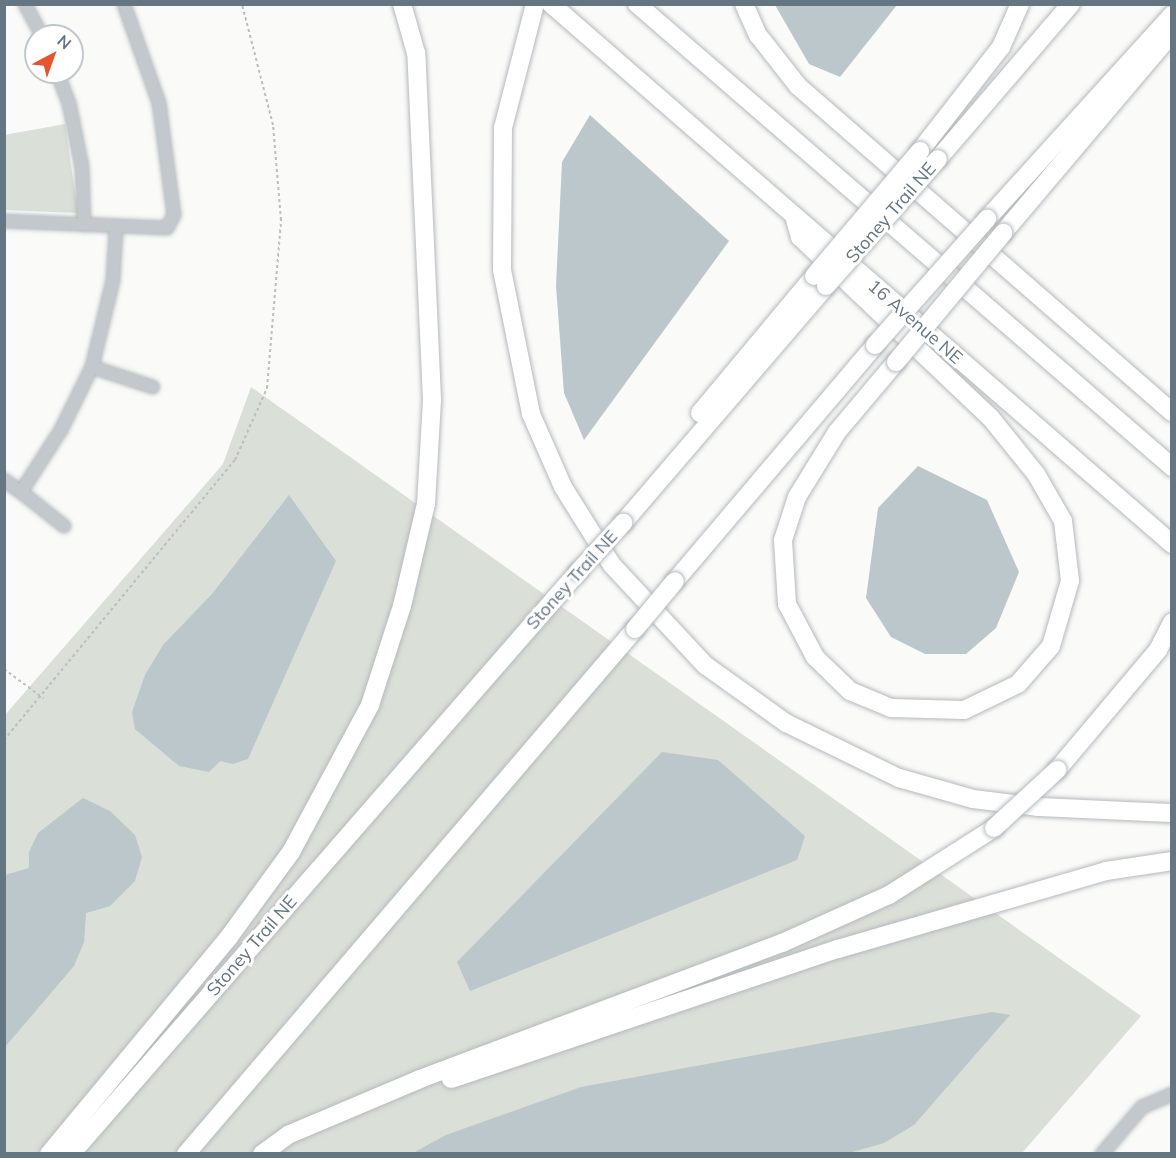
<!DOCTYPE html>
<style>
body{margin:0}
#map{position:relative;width:1176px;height:1158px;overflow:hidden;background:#fafaf8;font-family:Mulish,sans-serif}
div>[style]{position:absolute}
.green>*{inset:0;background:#dadfd7}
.water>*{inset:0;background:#bbc7cb}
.path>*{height:2px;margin-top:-1px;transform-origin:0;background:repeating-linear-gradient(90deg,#bbbfc2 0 3px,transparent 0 6px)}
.roads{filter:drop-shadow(0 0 2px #b4b9bd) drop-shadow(0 0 2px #b4b9bd)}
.minor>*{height:12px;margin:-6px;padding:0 6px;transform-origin:6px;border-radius:6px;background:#c3c8cc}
.highway>*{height:18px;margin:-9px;padding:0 9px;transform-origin:9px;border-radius:9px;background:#fff}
.bridges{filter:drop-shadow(0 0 2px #b4b9bd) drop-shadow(0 0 2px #b4b9bd)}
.highway-bridge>*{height:18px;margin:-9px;padding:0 9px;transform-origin:9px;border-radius:9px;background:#fff}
span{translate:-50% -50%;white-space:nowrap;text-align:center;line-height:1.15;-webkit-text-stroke:6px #fff;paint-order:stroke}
.street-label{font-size:18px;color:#657683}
.frame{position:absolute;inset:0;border:6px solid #657683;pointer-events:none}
.north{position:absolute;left:24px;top:24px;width:60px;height:60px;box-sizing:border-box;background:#fff;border:2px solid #c1c8cd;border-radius:50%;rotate:41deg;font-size:16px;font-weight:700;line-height:24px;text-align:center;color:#657683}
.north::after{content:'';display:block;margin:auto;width:21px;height:27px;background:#e4572e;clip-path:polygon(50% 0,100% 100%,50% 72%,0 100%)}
</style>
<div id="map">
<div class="green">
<div style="clip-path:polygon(65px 124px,78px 213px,5px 210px,4px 135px)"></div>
<div style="clip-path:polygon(251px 387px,1141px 1016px,1022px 1153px,5px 1154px,5px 715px,223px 464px)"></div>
</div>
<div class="water">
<div style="clip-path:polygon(775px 5px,775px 4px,897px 5px,840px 77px,809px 64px)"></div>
<div style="clip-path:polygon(590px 115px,729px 241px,584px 440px,564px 393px,556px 286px,562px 162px)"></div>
<div style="clip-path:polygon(918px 466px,987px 500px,1019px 572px,996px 628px,966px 654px,925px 654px,891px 637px,866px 598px,878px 508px)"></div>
<div style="clip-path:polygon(289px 495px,336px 561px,248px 759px,233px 764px,220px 761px,209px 772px,179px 766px,135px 729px,132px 712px,145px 675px,163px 645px,212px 594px)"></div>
<div style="clip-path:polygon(662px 752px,718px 760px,805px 836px,797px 860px,470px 991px,457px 962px)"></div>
<div style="clip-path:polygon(83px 798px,110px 811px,135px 835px,142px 857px,135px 881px,110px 906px,86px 913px,84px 942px,74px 966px,5px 1047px,5px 875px,29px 868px,29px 852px,38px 833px)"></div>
<div style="clip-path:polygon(992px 1012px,1010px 1015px,914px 1125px,884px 1143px,849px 1153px,413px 1153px,446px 1135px,581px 1087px)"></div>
</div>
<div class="path">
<div style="left:4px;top:669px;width:49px;rotate:36.6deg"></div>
<div style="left:4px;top:740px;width:363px;rotate:-50.5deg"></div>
<div style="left:235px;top:460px;width:79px;rotate:-66deg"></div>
<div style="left:267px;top:388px;width:169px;rotate:-85.2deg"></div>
<div style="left:281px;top:220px;width:95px;rotate:-94.8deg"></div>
<div style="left:273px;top:125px;width:125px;rotate:-104.4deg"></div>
</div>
<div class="roads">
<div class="minor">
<div style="left:25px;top:4px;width:36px;rotate:62deg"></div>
<div style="left:57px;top:72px;width:33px;rotate:69deg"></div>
<div style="left:69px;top:103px;width:65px;rotate:78.5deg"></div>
<div style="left:82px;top:167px;width:58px;rotate:88deg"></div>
<div style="left:4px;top:221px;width:163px;rotate:2.5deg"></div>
<div style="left:167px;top:228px;width:15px;rotate:-62deg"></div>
<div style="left:174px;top:215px;width:113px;rotate:-97.6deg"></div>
<div style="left:159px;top:103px;width:105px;rotate:-109.5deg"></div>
<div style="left:92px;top:367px;width:64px;rotate:18.2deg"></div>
<div style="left:4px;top:480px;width:21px;rotate:35deg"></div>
<div style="left:21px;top:492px;width:74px;rotate:-57.2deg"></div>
<div style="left:61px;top:430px;width:70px;rotate:-63.8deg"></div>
<div style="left:92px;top:367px;width:89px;rotate:-76.4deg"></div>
<div style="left:113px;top:280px;width:51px;rotate:-86.6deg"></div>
<div style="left:21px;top:492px;width:55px;rotate:38.3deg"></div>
<div style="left:1102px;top:1154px;width:62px;rotate:-49.6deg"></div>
<div style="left:1142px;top:1107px;width:33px;rotate:-23deg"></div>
</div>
<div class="highway">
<div style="left:535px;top:4px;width:128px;rotate:104.5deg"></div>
<div style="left:503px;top:128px;width:142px;rotate:90.4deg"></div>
<div style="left:502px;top:270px;width:147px;rotate:78.6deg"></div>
<div style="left:531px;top:414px;width:80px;rotate:66.3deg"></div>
<div style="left:563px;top:487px;width:92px;rotate:57.9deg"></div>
<div style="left:612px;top:565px;width:137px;rotate:47.1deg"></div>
<div style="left:705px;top:665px;width:100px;rotate:35.6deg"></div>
<div style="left:786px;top:723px;width:126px;rotate:26deg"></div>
<div style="left:899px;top:778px;width:77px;rotate:15.8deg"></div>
<div style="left:973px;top:799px;width:65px;rotate:7deg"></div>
<div style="left:1038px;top:807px;width:134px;rotate:2.6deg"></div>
<div style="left:551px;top:4px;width:823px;rotate:41.01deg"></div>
<div style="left:637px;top:4px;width:708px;rotate:40.87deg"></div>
<div style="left:744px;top:4px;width:34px;rotate:66deg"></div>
<div style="left:758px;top:35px;width:65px;rotate:51.9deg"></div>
<div style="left:798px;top:86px;width:496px;rotate:41.1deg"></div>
<div style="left:920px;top:151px;width:132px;rotate:-52.1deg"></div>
<div style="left:1001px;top:47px;width:47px;rotate:-66.2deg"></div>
<div style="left:938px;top:159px;width:204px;rotate:-49.4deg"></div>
<div style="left:794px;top:216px;width:22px;rotate:74deg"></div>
<div style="left:800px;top:237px;width:262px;rotate:43.5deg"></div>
<div style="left:990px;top:417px;width:73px;rotate:51.1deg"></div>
<div style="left:1036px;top:474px;width:54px;rotate:60.1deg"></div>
<div style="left:1063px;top:521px;width:60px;rotate:83.3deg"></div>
<div style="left:1070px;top:581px;width:68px;rotate:106.3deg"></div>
<div style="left:1051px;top:646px;width:50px;rotate:131deg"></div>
<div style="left:1018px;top:684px;width:60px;rotate:154.3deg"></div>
<div style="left:964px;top:710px;width:73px;rotate:-178.4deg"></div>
<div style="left:891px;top:708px;width:44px;rotate:-157.5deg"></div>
<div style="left:850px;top:691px;width:49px;rotate:-135.8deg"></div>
<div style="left:815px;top:657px;width:60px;rotate:-117.8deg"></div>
<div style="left:787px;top:604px;width:64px;rotate:-93.6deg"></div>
<div style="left:783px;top:540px;width:45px;rotate:-72deg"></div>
<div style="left:797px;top:497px;width:76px;rotate:-58.4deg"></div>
<div style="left:837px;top:432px;width:92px;rotate:-49.9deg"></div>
<div style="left:987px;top:219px;width:275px;rotate:-47.8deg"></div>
<div style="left:1003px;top:233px;width:262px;rotate:-49.8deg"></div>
<div style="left:700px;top:413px;width:178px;rotate:-50.2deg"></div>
<div style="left:623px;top:523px;width:312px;rotate:-49.4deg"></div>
<div style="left:675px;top:581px;width:309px;rotate:-49.7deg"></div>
<div style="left:1057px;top:770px;width:157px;rotate:-49.9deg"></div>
<div style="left:1158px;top:650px;width:31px;rotate:-63deg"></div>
<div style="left:451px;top:1079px;width:408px;rotate:-18.6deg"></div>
<div style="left:838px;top:949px;width:279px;rotate:-16.2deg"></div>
<div style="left:1106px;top:871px;width:67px;rotate:-8.6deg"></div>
<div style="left:49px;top:1154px;width:282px;rotate:-50.3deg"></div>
<div style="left:229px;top:937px;width:105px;rotate:-53.9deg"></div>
<div style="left:291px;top:852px;width:167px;rotate:-61.7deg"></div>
<div style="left:370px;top:705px;width:104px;rotate:-72.1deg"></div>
<div style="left:402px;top:606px;width:105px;rotate:-76.8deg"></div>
<div style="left:426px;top:504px;width:105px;rotate:-86.7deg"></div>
<div style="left:432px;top:399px;width:346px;rotate:-92.6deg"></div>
<div style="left:416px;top:53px;width:51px;rotate:-105.9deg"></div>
<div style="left:71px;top:1154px;width:772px;rotate:-48.94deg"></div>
<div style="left:186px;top:1154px;width:691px;rotate:-49.46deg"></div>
<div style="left:262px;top:1154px;width:34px;rotate:-36deg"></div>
<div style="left:290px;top:1134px;width:141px;rotate:-22.9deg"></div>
<div style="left:420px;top:1079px;width:387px;rotate:-20.6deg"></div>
<div style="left:782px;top:943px;width:117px;rotate:-24.2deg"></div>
<div style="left:889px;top:895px;width:125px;rotate:-32.5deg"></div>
</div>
</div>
<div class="bridges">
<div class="highway-bridge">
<div style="left:814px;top:276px;width:164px;rotate:-49.7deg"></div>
<div style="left:826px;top:286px;width:169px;rotate:-48.6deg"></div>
<div style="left:875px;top:345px;width:169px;rotate:-48.4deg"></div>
<div style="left:896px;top:362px;width:168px;rotate:-50.3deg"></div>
<div style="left:578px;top:572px;width:67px;rotate:-47.4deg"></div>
<div style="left:635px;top:629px;width:62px;rotate:-50.2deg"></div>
<div style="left:994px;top:828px;width:86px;rotate:-42.6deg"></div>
</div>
</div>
<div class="street-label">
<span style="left:891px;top:213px;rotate:-49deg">Stoney Trail NE</span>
<span style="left:915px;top:322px;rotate:41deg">16 Avenue NE</span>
<span style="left:572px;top:580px;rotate:-48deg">Stoney Trail NE</span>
<span style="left:252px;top:946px;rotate:-49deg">Stoney Trail NE</span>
</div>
<div class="frame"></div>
<div class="north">N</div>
</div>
